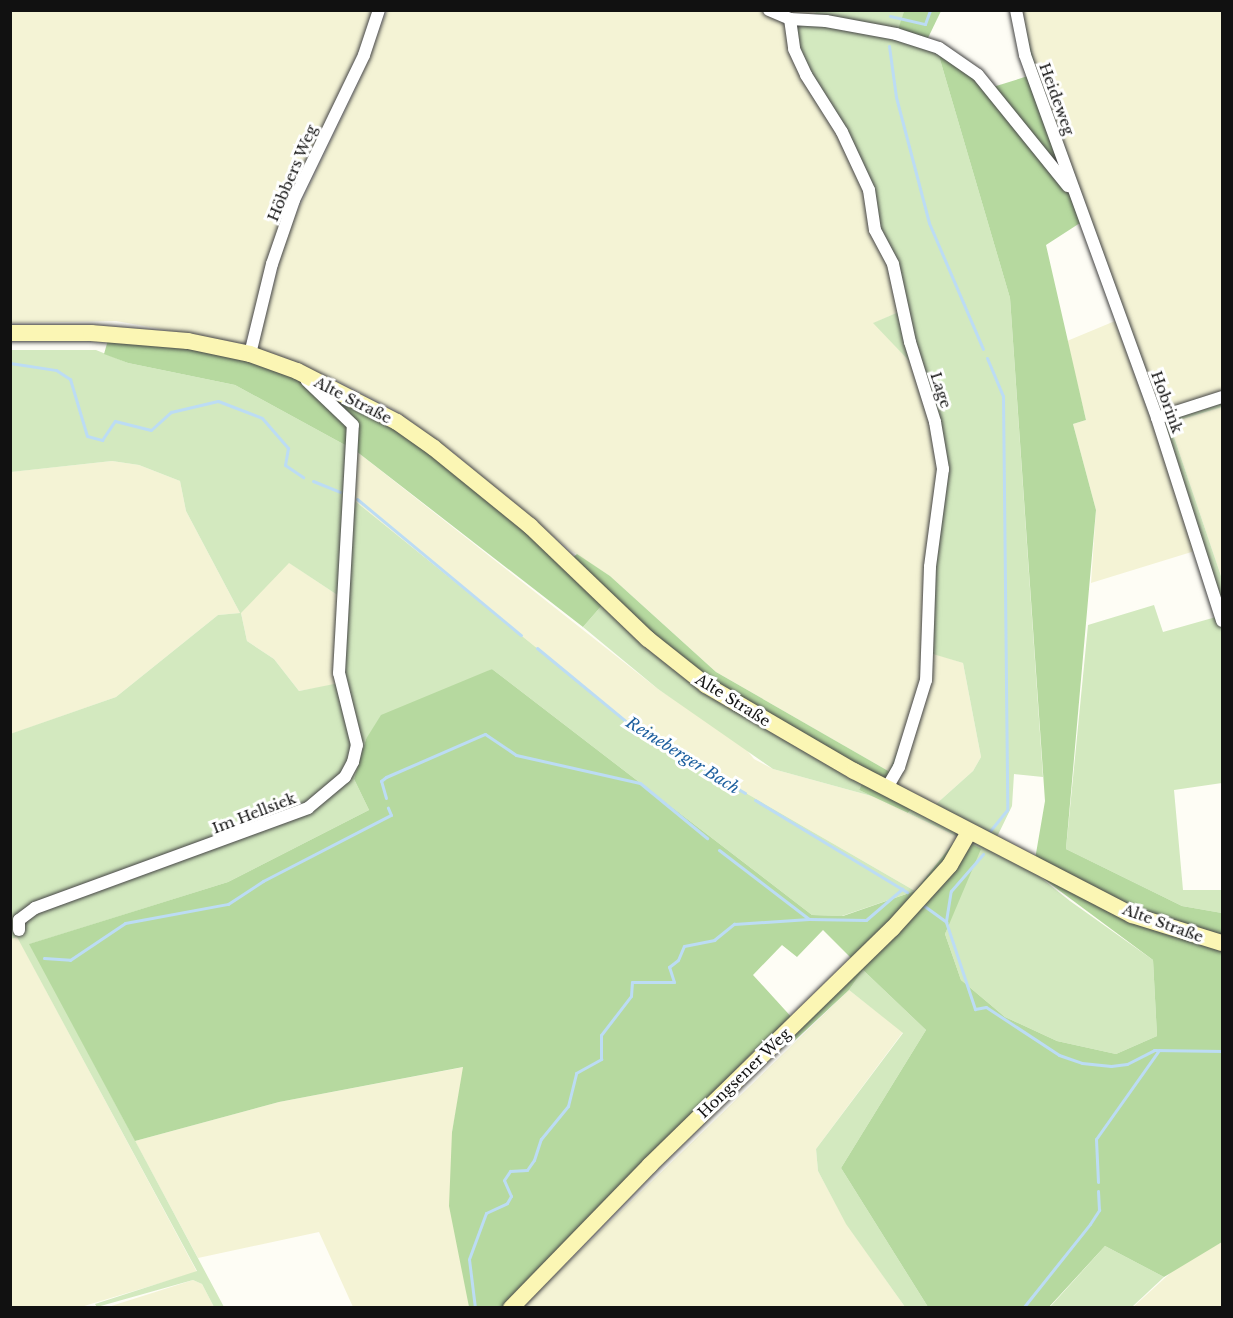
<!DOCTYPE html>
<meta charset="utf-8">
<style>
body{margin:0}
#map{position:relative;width:1233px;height:1318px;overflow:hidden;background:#fefdf5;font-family:"Libre Baskerville",serif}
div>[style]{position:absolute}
.farmland>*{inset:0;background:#f4f3d5}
.green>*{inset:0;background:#d3e9bf}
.forest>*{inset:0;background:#b6d99f}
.stream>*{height:3px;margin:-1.5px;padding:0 1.5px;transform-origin:1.5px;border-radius:1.5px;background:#bcdcf4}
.roads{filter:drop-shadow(0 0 2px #444) drop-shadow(0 0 2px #444)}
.street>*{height:12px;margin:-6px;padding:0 6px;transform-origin:6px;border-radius:6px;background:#fff}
.secondary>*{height:16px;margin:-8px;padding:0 8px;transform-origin:8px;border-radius:8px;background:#fbf6b4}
span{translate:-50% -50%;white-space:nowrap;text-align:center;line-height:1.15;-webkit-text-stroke:6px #fff;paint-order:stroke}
.street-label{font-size:15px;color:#111}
.water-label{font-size:16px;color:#1e609f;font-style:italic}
.frame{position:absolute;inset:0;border:12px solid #111;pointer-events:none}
</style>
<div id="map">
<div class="farmland">
<div style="clip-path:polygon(10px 11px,372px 11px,359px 51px,283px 212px,245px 344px,116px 321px,11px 323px)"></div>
<div style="clip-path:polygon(387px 11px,818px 11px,798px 23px,841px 137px,867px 191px,901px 311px,874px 323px,913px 365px,930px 422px,937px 469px,922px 678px,918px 700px,890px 772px,716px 672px,610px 576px,570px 550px,454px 453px,397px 411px,338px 381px,257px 348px,287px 233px,360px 80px)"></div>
<div style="clip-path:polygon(1021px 11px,1222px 11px,1222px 391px,1171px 407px,1159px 405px,1036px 67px)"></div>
<div style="clip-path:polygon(1115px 321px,1198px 550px,1091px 583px,1096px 510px,1073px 424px,1086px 420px,1067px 341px)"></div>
<div style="clip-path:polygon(1222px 407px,1222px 579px,1171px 428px,1180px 420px)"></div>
<div style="clip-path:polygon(356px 451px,658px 689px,741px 743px,754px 759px,773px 769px,875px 797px,958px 837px,915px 891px,642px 733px,355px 501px)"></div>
<div style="clip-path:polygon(112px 461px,139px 465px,180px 481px,186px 511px,240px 613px,288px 562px,342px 598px,339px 684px,299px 691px,274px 659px,247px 641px,241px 613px,218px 615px,116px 697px,11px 734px,10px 472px)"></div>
<div style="clip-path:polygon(933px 653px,963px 663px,981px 757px,973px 771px,935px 805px,895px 783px)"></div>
<div style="clip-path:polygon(17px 936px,197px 1272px,81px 1307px,11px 1307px,10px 939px)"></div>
<div style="clip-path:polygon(849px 990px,903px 1032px,816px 1149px,818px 1171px,846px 1223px,905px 1307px,521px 1308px)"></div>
<div style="clip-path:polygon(464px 1067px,452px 1132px,469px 1307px,353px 1307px,319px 1232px,198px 1258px,135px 1141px,279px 1102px)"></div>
<div style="clip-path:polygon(1222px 1242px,1222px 1307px,1132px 1308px,1179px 1265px)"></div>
<div style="clip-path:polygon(193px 1280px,202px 1284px,214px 1307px,105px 1308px)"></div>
</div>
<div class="green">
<div style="clip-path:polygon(evenodd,818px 11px,904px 11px,899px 30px,941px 45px,939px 56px,1010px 298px,1043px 777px,1014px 774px,1012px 806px,995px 841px,1070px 901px,1153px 960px,1157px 1036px,1116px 1054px,1057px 1041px,1005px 1017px,961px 980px,945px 934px,960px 892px,958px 837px,908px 813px,917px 801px,884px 783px,918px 700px,922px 678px,937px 469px,930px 422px,913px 365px,873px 323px,901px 311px,871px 206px,841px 137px,815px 101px,790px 52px,787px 22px,799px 23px,818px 11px,933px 654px,963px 663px,981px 757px,973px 771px,935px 805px,895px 783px,933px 654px)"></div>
<div style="clip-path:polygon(1021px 11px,1036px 67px,1159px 405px,1171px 407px,1222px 391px,1222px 407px,1180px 420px,1171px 428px,1222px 579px,1222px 783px,1174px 790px,1183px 890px,1222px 890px,1222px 913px,1182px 906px,1066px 849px,1088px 625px,1154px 605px,1163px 632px,1216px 617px,1198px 550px,1017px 46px)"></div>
<div style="clip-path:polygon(evenodd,11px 350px,96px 350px,128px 363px,235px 385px,356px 451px,355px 501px,642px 733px,915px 891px,842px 916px,812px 915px,492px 669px,366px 739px,354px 779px,369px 810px,228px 882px,30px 944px,224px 1307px,214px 1307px,202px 1284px,193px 1280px,97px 1307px,95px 1304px,197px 1271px,17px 937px,11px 939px,10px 734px,116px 697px,218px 615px,240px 613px,186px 511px,180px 481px,139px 465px,112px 461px,11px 472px,11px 350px,289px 563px,342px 598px,339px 683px,299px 691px,274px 659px,247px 641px,241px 613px,289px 563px)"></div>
<div style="clip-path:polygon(610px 596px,674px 655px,868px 771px,859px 790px,875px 797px,773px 769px,658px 689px,583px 627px)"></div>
<div style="clip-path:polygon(863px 970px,926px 1030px,841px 1168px,928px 1307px,905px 1307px,846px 1224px,818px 1171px,816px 1149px,903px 1033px,849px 990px)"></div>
<div style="clip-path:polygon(1105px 1246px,1164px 1277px,1132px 1307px,1049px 1308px)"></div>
</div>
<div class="forest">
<div style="clip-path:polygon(904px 11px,941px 11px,927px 40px,898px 30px)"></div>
<div style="clip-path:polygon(evenodd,941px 45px,993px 87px,1028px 76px,1080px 223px,1046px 245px,1086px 420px,1073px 424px,1096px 510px,1066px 849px,1182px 906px,1222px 913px,1222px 1242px,1164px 1277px,1105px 1246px,1049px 1307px,928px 1307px,841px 1168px,926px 1030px,863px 970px,849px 990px,790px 1045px,780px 1032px,762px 1043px,502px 1307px,469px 1307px,449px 1206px,452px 1132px,463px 1067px,279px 1102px,135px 1141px,29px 944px,228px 882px,369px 810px,354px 779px,366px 739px,381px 715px,492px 669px,812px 915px,843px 916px,915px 891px,958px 837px,981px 849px,945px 934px,961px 980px,1005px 1017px,1057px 1041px,1116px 1054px,1157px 1036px,1153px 960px,1033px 871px,1045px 801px,1010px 298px,939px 56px,941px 45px,823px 930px,854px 961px,795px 1021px,753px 975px,782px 945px,797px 957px,823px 930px)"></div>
<div style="clip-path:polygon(108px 340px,207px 350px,247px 360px,293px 376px,395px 426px,567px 562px,577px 554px,610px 576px,716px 672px,890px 772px,884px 782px,917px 801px,908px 813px,859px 790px,868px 771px,709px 682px,610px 596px,583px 627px,356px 451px,235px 385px,128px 363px,104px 354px)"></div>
</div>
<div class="stream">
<div style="left:890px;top:16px;width:36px;rotate:13deg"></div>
<div style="left:925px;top:24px;width:15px;rotate:-70deg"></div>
<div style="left:889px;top:46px;width:51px;rotate:82.2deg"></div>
<div style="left:896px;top:97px;width:130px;rotate:75.3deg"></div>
<div style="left:929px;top:223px;width:137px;rotate:66.8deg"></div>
<div style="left:987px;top:358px;width:41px;rotate:67.2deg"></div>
<div style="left:1003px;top:396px;width:414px;rotate:89.4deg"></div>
<div style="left:1007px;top:810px;width:28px;rotate:129deg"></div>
<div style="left:10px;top:363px;width:47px;rotate:8.7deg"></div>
<div style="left:56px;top:370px;width:17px;rotate:33deg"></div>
<div style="left:70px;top:379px;width:59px;rotate:73.4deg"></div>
<div style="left:87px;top:436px;width:16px;rotate:15deg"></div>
<div style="left:102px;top:440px;width:23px;rotate:-56deg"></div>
<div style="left:115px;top:421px;width:37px;rotate:14deg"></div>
<div style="left:151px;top:430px;width:27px;rotate:-42deg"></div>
<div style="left:171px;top:412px;width:48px;rotate:-13.2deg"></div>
<div style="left:218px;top:401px;width:47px;rotate:21.1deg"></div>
<div style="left:262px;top:418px;width:40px;rotate:49deg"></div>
<div style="left:288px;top:448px;width:17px;rotate:100deg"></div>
<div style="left:285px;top:465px;width:22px;rotate:34deg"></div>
<div style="left:313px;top:481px;width:29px;rotate:22deg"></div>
<div style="left:357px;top:499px;width:213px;rotate:39.7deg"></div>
<div style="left:537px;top:648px;width:124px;rotate:39.5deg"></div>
<div style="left:633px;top:727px;width:130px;rotate:30.5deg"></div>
<div style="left:386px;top:798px;width:18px;rotate:-106deg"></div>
<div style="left:381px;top:781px;width:6px;rotate:-39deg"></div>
<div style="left:386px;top:777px;width:108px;rotate:-23.5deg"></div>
<div style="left:485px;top:734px;width:37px;rotate:34deg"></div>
<div style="left:516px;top:755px;width:127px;rotate:12.7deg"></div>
<div style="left:640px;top:783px;width:87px;rotate:39.4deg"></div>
<div style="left:755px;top:800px;width:178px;rotate:31.2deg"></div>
<div style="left:719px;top:850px;width:113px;rotate:37.5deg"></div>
<div style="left:809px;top:919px;width:57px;rotate:1deg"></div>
<div style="left:866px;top:920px;width:48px;rotate:-40.7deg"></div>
<div style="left:923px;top:905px;width:29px;rotate:36deg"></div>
<div style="left:946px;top:922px;width:92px;rotate:71.6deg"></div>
<div style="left:975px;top:1009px;width:11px;rotate:-10deg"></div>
<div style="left:986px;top:1007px;width:87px;rotate:33.3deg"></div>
<div style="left:1059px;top:1055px;width:24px;rotate:19deg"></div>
<div style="left:1082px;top:1063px;width:29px;rotate:6deg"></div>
<div style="left:1111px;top:1066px;width:16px;rotate:-7deg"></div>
<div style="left:1127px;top:1064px;width:30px;rotate:-27deg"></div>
<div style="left:1154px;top:1050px;width:68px;rotate:0.8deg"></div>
<div style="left:946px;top:921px;width:30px;rotate:-81deg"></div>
<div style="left:951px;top:891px;width:49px;rotate:-49.1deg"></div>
<div style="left:44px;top:958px;width:26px;rotate:4deg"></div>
<div style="left:70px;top:960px;width:66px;rotate:-33.9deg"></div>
<div style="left:125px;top:923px;width:105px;rotate:-10.5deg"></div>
<div style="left:228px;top:904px;width:42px;rotate:-33.3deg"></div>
<div style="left:263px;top:881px;width:144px;rotate:-27.3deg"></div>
<div style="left:391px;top:815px;width:8px;rotate:-113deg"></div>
<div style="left:1098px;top:1182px;width:43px;rotate:-92.7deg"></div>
<div style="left:1096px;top:1139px;width:109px;rotate:-54.7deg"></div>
<div style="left:475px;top:1308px;width:49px;rotate:-97deg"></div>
<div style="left:469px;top:1259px;width:49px;rotate:-69.7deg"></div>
<div style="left:486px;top:1213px;width:23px;rotate:-25deg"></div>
<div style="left:507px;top:1203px;width:8px;rotate:-60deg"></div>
<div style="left:511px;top:1196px;width:17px;rotate:-114deg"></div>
<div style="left:504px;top:1180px;width:11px;rotate:-56deg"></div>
<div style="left:510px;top:1171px;width:17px;rotate:-3deg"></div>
<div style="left:527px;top:1170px;width:12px;rotate:-55deg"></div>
<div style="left:534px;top:1160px;width:22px;rotate:-72deg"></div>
<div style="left:541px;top:1139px;width:43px;rotate:-50.7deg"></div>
<div style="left:568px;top:1106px;width:34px;rotate:-76deg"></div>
<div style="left:576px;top:1073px;width:29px;rotate:-29deg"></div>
<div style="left:601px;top:1059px;width:24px;rotate:-90deg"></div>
<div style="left:601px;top:1035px;width:49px;rotate:-52.4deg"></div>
<div style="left:631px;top:996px;width:14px;rotate:-86deg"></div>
<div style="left:632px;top:982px;width:42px"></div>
<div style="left:674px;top:982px;width:16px;rotate:-108deg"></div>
<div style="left:669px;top:967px;width:11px;rotate:-38deg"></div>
<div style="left:678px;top:960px;width:15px;rotate:-67deg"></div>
<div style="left:684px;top:946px;width:31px;rotate:-11deg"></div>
<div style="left:714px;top:940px;width:26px;rotate:-39deg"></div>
<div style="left:734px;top:924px;width:75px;rotate:-3.8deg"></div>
<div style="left:1023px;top:1308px;width:107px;rotate:-51.4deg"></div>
<div style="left:1090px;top:1224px;width:17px;rotate:-57deg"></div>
<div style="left:1099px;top:1210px;width:19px;rotate:-93deg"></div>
</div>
<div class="roads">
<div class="street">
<div style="left:769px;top:10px;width:23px;rotate:23deg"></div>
<div style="left:790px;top:19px;width:36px;rotate:3deg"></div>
<div style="left:826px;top:21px;width:71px;rotate:10.5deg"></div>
<div style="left:896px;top:34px;width:45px;rotate:18deg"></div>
<div style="left:939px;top:48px;width:47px;rotate:34.7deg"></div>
<div style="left:978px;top:75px;width:143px;rotate:51deg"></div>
<div style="left:1016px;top:10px;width:46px;rotate:78.7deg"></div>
<div style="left:1025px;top:55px;width:386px;rotate:70deg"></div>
<div style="left:1157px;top:418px;width:213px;rotate:72.2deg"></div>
<div style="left:790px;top:19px;width:30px;rotate:82deg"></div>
<div style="left:794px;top:49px;width:29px;rotate:65deg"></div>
<div style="left:806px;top:75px;width:67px;rotate:57.7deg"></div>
<div style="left:842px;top:132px;width:64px;rotate:65deg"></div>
<div style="left:869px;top:190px;width:40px;rotate:81.5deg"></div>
<div style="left:875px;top:230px;width:38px;rotate:62deg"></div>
<div style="left:893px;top:264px;width:80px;rotate:77.7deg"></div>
<div style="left:910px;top:342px;width:84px;rotate:72.6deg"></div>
<div style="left:935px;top:422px;width:48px;rotate:80.3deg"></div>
<div style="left:943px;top:469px;width:99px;rotate:97.6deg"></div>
<div style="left:930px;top:567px;width:113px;rotate:92deg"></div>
<div style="left:926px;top:680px;width:91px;rotate:107.2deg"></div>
<div style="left:899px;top:767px;width:24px;rotate:120deg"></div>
<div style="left:250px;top:354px;width:93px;rotate:-76.3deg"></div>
<div style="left:272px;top:264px;width:68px;rotate:-71deg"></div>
<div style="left:294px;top:200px;width:161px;rotate:-64.2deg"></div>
<div style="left:364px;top:55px;width:47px;rotate:-71.6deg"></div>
<div style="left:1157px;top:418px;width:68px;rotate:-17.9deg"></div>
<div style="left:19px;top:930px;width:10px;rotate:-90deg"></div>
<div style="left:19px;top:920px;width:20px;rotate:-37deg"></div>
<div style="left:35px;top:908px;width:291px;rotate:-20.1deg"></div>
<div style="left:308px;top:808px;width:48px;rotate:-40deg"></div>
<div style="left:345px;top:777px;width:17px;rotate:-62deg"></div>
<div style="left:353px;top:762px;width:17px;rotate:-77deg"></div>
<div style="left:357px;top:745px;width:74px;rotate:-104deg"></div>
<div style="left:339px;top:673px;width:248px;rotate:-86.8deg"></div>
<div style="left:353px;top:425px;width:64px;rotate:-136.3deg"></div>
</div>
<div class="secondary">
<div style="left:10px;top:333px;width:81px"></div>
<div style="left:91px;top:333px;width:97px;rotate:4.7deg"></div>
<div style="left:188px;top:341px;width:63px;rotate:11.8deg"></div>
<div style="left:250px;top:354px;width:50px;rotate:19.9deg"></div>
<div style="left:297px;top:371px;width:112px;rotate:27deg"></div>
<div style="left:397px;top:422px;width:45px;rotate:35.1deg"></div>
<div style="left:434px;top:448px;width:124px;rotate:39.1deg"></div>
<div style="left:530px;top:526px;width:163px;rotate:43.8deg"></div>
<div style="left:648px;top:639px;width:74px;rotate:38.4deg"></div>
<div style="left:706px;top:685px;width:171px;rotate:30.2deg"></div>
<div style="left:854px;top:771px;width:313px;rotate:27.4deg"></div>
<div style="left:1132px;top:915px;width:94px;rotate:17.3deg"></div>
<div style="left:511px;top:1308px;width:199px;rotate:-45.8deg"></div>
<div style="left:650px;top:1165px;width:338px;rotate:-44.3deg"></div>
<div style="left:892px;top:929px;width:86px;rotate:-47.8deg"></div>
<div style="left:950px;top:865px;width:38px;rotate:-60deg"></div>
</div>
</div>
<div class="street-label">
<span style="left:1057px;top:99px;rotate:70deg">Heideweg</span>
<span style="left:292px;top:173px;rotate:-67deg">Höbbers Weg</span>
<span style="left:941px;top:390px;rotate:72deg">Lage</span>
<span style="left:353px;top:400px;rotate:27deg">Alte Straße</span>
<span style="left:1167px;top:402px;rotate:70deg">Hobrink</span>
<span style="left:733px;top:700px;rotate:32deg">Alte Straße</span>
<span style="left:254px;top:813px;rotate:-21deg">Im Hellsiek</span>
<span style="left:1163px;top:923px;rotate:20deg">Alte Straße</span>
<span style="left:744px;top:1073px;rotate:-44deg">Hongsener Weg</span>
</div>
<div class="water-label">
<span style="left:683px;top:755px;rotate:32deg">Reineberger Bach</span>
</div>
<div class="frame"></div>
</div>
